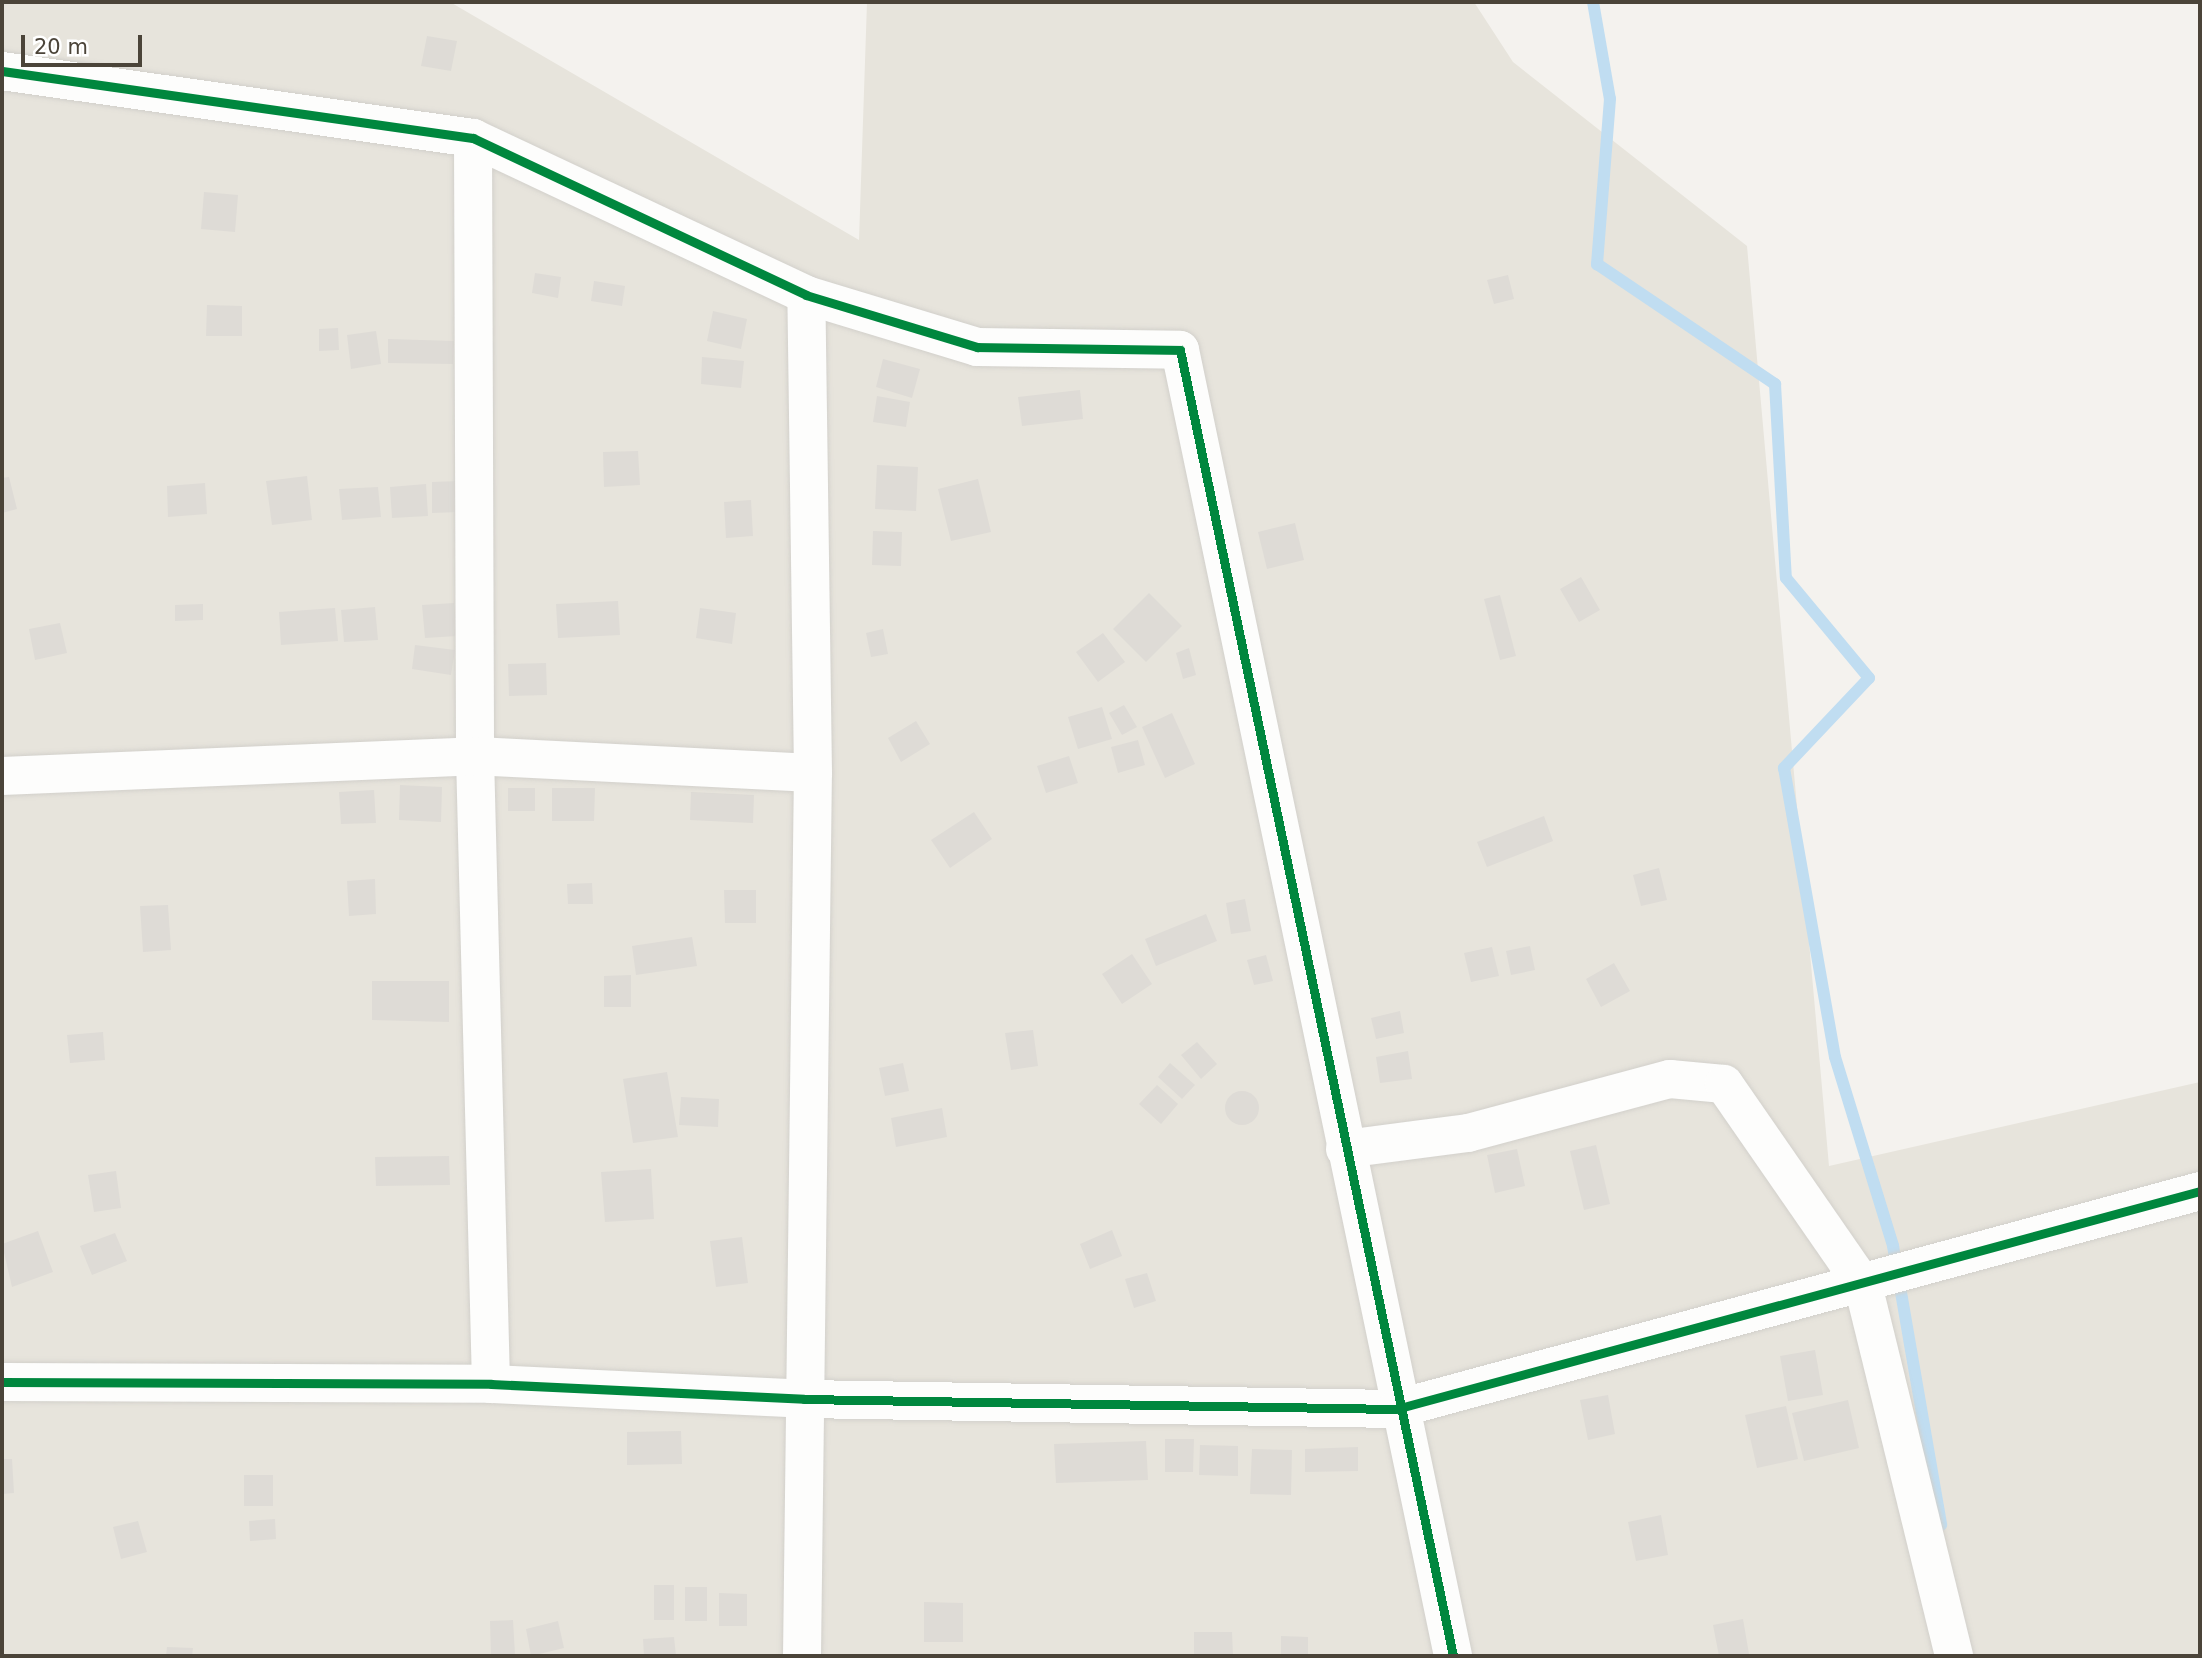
<!DOCTYPE html>
<style>
body{margin:0}
#map{position:relative;width:2202px;height:1658px;overflow:hidden;background:#f4f2ee;font-family:"DejaVu Sans",sans-serif}
div>[style]{position:absolute}
.residential>*{inset:0;background:#e7e4dc}
.stream>*{height:12px;margin:-6px;padding:0 6px;transform-origin:6px;border-radius:6px;background:#c0ddf1}
.building>*{inset:0;background:#dedbd6}
.round{border-radius:50%}
.roads{filter:drop-shadow(0 0 2px #d2d0cb) drop-shadow(0 0 2px #d2d0cb)}
.minor>*{height:38px;margin:-19px;padding:0 19px;transform-origin:19px;border-radius:19px;background:#fdfdfc}
.cycleway>*{height:9px;margin:-4.5px;padding:0 4.5px;transform-origin:4.5px;border-radius:4.5px;background:#00873e}
span{translate:-50% -50%;white-space:nowrap;text-align:center;line-height:1.15;-webkit-text-stroke:5px #fff;paint-order:stroke}
.frame{position:absolute;inset:0;border:4px solid #4b4439;pointer-events:none}
.scale{position:absolute;left:21px;top:35px;width:121px;height:32px;box-sizing:border-box;border:4px solid #4b4439;border-top:0;padding-left:9px;font-size:21px;line-height:24px;white-space:nowrap;color:#4b4439;-webkit-text-stroke:5px #fff;paint-order:stroke}
</style>
<div id="map">
<div class="residential">
<div style="clip-path:polygon(2px 2px,450px 2px,859px 240px,867px 2px,1474px 2px,1513px 62px,1747px 246px,1829px 1166px,2200px 1082px,2200px 1656px,2px 1656px)"></div>
</div>
<div class="stream">
<div style="left:1593px;top:2px;width:98px;rotate:80.1deg"></div>
<div style="left:1610px;top:99px;width:166px;rotate:94.5deg"></div>
<div style="left:1597px;top:264px;width:215px;rotate:34deg"></div>
<div style="left:1775px;top:384px;width:194px;rotate:86.8deg"></div>
<div style="left:1786px;top:578px;width:130px;rotate:50.3deg"></div>
<div style="left:1869px;top:678px;width:124px;rotate:133.4deg"></div>
<div style="left:1784px;top:768px;width:293px;rotate:80deg"></div>
<div style="left:1835px;top:1057px;width:198px;rotate:72.9deg"></div>
<div style="left:1893px;top:1246px;width:283px;rotate:80.2deg"></div>
</div>
<div class="building">
<div style="clip-path:polygon(427px 36px,457px 41px,451px 71px,421px 66px)"></div>
<div style="clip-path:polygon(204px 192px,238px 195px,235px 232px,201px 229px)"></div>
<div style="clip-path:polygon(535px 273px,561px 277px,558px 298px,532px 293px)"></div>
<div style="clip-path:polygon(1508px 275px,1514px 299px,1494px 304px,1487px 280px)"></div>
<div style="clip-path:polygon(594px 281px,625px 286px,622px 306px,591px 301px)"></div>
<div style="clip-path:polygon(207px 305px,242px 306px,242px 336px,206px 336px)"></div>
<div style="clip-path:polygon(713px 311px,747px 319px,741px 349px,707px 341px)"></div>
<div style="clip-path:polygon(338px 328px,339px 350px,319px 351px,319px 329px)"></div>
<div style="clip-path:polygon(376px 331px,381px 364px,351px 369px,347px 335px)"></div>
<div style="clip-path:polygon(388px 339px,454px 341px,453px 364px,388px 363px)"></div>
<div style="clip-path:polygon(702px 357px,744px 361px,741px 388px,701px 384px)"></div>
<div style="clip-path:polygon(883px 359px,920px 369px,912px 398px,876px 387px)"></div>
<div style="clip-path:polygon(1080px 390px,1083px 419px,1022px 426px,1018px 397px)"></div>
<div style="clip-path:polygon(877px 396px,910px 402px,906px 427px,873px 422px)"></div>
<div style="clip-path:polygon(638px 451px,640px 485px,604px 487px,603px 452px)"></div>
<div style="clip-path:polygon(877px 465px,918px 467px,916px 511px,875px 509px)"></div>
<div style="clip-path:polygon(307px 476px,312px 520px,272px 525px,266px 481px)"></div>
<div style="clip-path:polygon(9px 477px,17px 509px,2px 513px,2px 478px)"></div>
<div style="clip-path:polygon(978px 479px,991px 532px,951px 541px,938px 489px)"></div>
<div style="clip-path:polygon(459px 481px,460px 512px,432px 513px,432px 482px)"></div>
<div style="clip-path:polygon(205px 483px,207px 514px,168px 517px,167px 486px)"></div>
<div style="clip-path:polygon(426px 484px,428px 516px,392px 518px,390px 487px)"></div>
<div style="clip-path:polygon(378px 487px,381px 517px,342px 520px,339px 489px)"></div>
<div style="clip-path:polygon(751px 500px,753px 536px,726px 538px,724px 502px)"></div>
<div style="clip-path:polygon(1295px 523px,1304px 560px,1267px 569px,1258px 532px)"></div>
<div style="clip-path:polygon(873px 531px,902px 532px,901px 566px,872px 565px)"></div>
<div style="clip-path:polygon(1581px 577px,1600px 610px,1579px 622px,1560px 589px)"></div>
<div style="clip-path:polygon(1149px 593px,1182px 626px,1146px 662px,1113px 629px)"></div>
<div style="clip-path:polygon(1500px 595px,1516px 656px,1500px 660px,1484px 599px)"></div>
<div style="clip-path:polygon(618px 601px,620px 635px,558px 638px,556px 604px)"></div>
<div style="clip-path:polygon(454px 603px,457px 636px,425px 638px,422px 605px)"></div>
<div style="clip-path:polygon(203px 604px,203px 620px,175px 621px,175px 605px)"></div>
<div style="clip-path:polygon(375px 607px,378px 640px,344px 642px,341px 610px)"></div>
<div style="clip-path:polygon(335px 608px,338px 641px,281px 645px,279px 612px)"></div>
<div style="clip-path:polygon(700px 608px,736px 613px,732px 644px,696px 638px)"></div>
<div style="clip-path:polygon(60px 623px,67px 653px,35px 660px,29px 629px)"></div>
<div style="clip-path:polygon(883px 629px,888px 654px,871px 657px,866px 633px)"></div>
<div style="clip-path:polygon(1103px 633px,1125px 662px,1098px 682px,1076px 652px)"></div>
<div style="clip-path:polygon(415px 645px,455px 650px,451px 675px,412px 669px)"></div>
<div style="clip-path:polygon(1189px 648px,1196px 675px,1183px 679px,1176px 653px)"></div>
<div style="clip-path:polygon(546px 663px,547px 695px,509px 696px,508px 664px)"></div>
<div style="clip-path:polygon(1124px 705px,1137px 727px,1122px 735px,1109px 713px)"></div>
<div style="clip-path:polygon(1102px 707px,1112px 739px,1078px 749px,1068px 717px)"></div>
<div style="clip-path:polygon(1172px 713px,1195px 764px,1165px 778px,1142px 727px)"></div>
<div style="clip-path:polygon(916px 721px,930px 744px,901px 762px,888px 738px)"></div>
<div style="clip-path:polygon(1138px 740px,1145px 765px,1118px 773px,1111px 747px)"></div>
<div style="clip-path:polygon(1069px 756px,1078px 783px,1046px 793px,1037px 766px)"></div>
<div style="clip-path:polygon(400px 785px,442px 787px,441px 822px,399px 820px)"></div>
<div style="clip-path:polygon(508px 788px,535px 788px,535px 811px,508px 811px)"></div>
<div style="clip-path:polygon(552px 788px,595px 788px,594px 821px,552px 821px)"></div>
<div style="clip-path:polygon(374px 790px,376px 823px,341px 824px,339px 792px)"></div>
<div style="clip-path:polygon(691px 792px,754px 795px,753px 823px,690px 820px)"></div>
<div style="clip-path:polygon(974px 812px,992px 839px,950px 868px,931px 840px)"></div>
<div style="clip-path:polygon(1544px 816px,1553px 841px,1487px 867px,1477px 842px)"></div>
<div style="clip-path:polygon(1659px 868px,1667px 900px,1641px 906px,1633px 875px)"></div>
<div style="clip-path:polygon(375px 879px,376px 914px,349px 916px,347px 881px)"></div>
<div style="clip-path:polygon(592px 883px,593px 904px,568px 904px,567px 884px)"></div>
<div style="clip-path:polygon(724px 890px,756px 890px,756px 923px,725px 923px)"></div>
<div style="clip-path:polygon(1245px 899px,1251px 931px,1231px 934px,1226px 903px)"></div>
<div style="clip-path:polygon(168px 905px,171px 950px,143px 952px,140px 906px)"></div>
<div style="clip-path:polygon(1206px 914px,1217px 941px,1156px 966px,1145px 939px)"></div>
<div style="clip-path:polygon(692px 937px,697px 966px,636px 975px,632px 946px)"></div>
<div style="clip-path:polygon(1530px 946px,1535px 970px,1511px 975px,1506px 951px)"></div>
<div style="clip-path:polygon(1492px 947px,1499px 976px,1471px 982px,1464px 953px)"></div>
<div style="clip-path:polygon(1132px 954px,1152px 984px,1122px 1004px,1102px 974px)"></div>
<div style="clip-path:polygon(1266px 955px,1273px 981px,1254px 985px,1247px 960px)"></div>
<div style="clip-path:polygon(1614px 963px,1630px 991px,1601px 1007px,1586px 979px)"></div>
<div style="clip-path:polygon(631px 975px,631px 1007px,604px 1007px,604px 976px)"></div>
<div style="clip-path:polygon(372px 981px,449px 981px,449px 1022px,372px 1020px)"></div>
<div style="clip-path:polygon(1400px 1011px,1404px 1033px,1376px 1039px,1371px 1018px)"></div>
<div style="clip-path:polygon(1033px 1030px,1038px 1066px,1011px 1070px,1005px 1033px)"></div>
<div style="clip-path:polygon(103px 1032px,105px 1060px,70px 1063px,67px 1035px)"></div>
<div style="clip-path:polygon(1197px 1042px,1217px 1064px,1201px 1079px,1181px 1055px)"></div>
<div style="clip-path:polygon(1408px 1051px,1412px 1079px,1380px 1083px,1376px 1057px)"></div>
<div style="clip-path:polygon(903px 1063px,909px 1091px,885px 1096px,879px 1068px)"></div>
<div style="clip-path:polygon(1170px 1063px,1195px 1085px,1182px 1099px,1158px 1077px)"></div>
<div style="clip-path:polygon(667px 1072px,678px 1137px,633px 1143px,623px 1079px)"></div>
<div style="clip-path:polygon(1157px 1085px,1178px 1104px,1161px 1124px,1139px 1104px)"></div>
<div class="round" style="left:1225px;top:1091px;width:34px;height:34px"></div>
<div style="clip-path:polygon(681px 1097px,719px 1099px,718px 1127px,679px 1125px)"></div>
<div style="clip-path:polygon(942px 1108px,947px 1137px,896px 1147px,891px 1118px)"></div>
<div style="clip-path:polygon(1596px 1145px,1610px 1204px,1584px 1210px,1570px 1151px)"></div>
<div style="clip-path:polygon(1517px 1149px,1525px 1186px,1495px 1193px,1487px 1155px)"></div>
<div style="clip-path:polygon(449px 1156px,450px 1185px,376px 1186px,375px 1157px)"></div>
<div style="clip-path:polygon(651px 1169px,654px 1219px,605px 1222px,601px 1172px)"></div>
<div style="clip-path:polygon(116px 1171px,121px 1208px,94px 1212px,88px 1175px)"></div>
<div style="clip-path:polygon(1112px 1230px,1122px 1256px,1090px 1269px,1080px 1244px)"></div>
<div style="clip-path:polygon(38px 1231px,53px 1272px,12px 1287px,2px 1244px)"></div>
<div style="clip-path:polygon(115px 1233px,127px 1261px,92px 1275px,80px 1246px)"></div>
<div style="clip-path:polygon(742px 1237px,748px 1283px,716px 1287px,710px 1241px)"></div>
<div style="clip-path:polygon(1147px 1273px,1156px 1301px,1134px 1308px,1125px 1279px)"></div>
<div style="clip-path:polygon(1815px 1350px,1823px 1395px,1788px 1401px,1780px 1356px)"></div>
<div style="clip-path:polygon(1608px 1395px,1615px 1434px,1588px 1440px,1580px 1400px)"></div>
<div style="clip-path:polygon(1848px 1400px,1859px 1448px,1804px 1461px,1792px 1413px)"></div>
<div style="clip-path:polygon(1786px 1406px,1798px 1459px,1757px 1468px,1745px 1415px)"></div>
<div style="clip-path:polygon(681px 1431px,682px 1464px,627px 1465px,627px 1432px)"></div>
<div style="clip-path:polygon(1165px 1439px,1194px 1439px,1193px 1472px,1165px 1472px)"></div>
<div style="clip-path:polygon(1146px 1441px,1148px 1480px,1056px 1483px,1054px 1444px)"></div>
<div style="clip-path:polygon(1200px 1445px,1238px 1446px,1238px 1476px,1199px 1475px)"></div>
<div style="clip-path:polygon(1358px 1447px,1358px 1471px,1305px 1472px,1305px 1449px)"></div>
<div style="clip-path:polygon(1252px 1449px,1292px 1450px,1291px 1495px,1250px 1494px)"></div>
<div style="clip-path:polygon(2px 1459px,12px 1459px,14px 1493px,2px 1494px)"></div>
<div style="clip-path:polygon(244px 1475px,273px 1475px,273px 1506px,244px 1506px)"></div>
<div style="clip-path:polygon(1661px 1515px,1668px 1555px,1636px 1561px,1628px 1522px)"></div>
<div style="clip-path:polygon(275px 1519px,276px 1539px,250px 1541px,249px 1521px)"></div>
<div style="clip-path:polygon(138px 1521px,147px 1552px,121px 1559px,113px 1527px)"></div>
<div style="clip-path:polygon(654px 1585px,674px 1585px,674px 1620px,654px 1620px)"></div>
<div style="clip-path:polygon(685px 1587px,707px 1587px,707px 1621px,685px 1621px)"></div>
<div style="clip-path:polygon(719px 1593px,747px 1594px,747px 1626px,719px 1626px)"></div>
<div style="clip-path:polygon(924px 1602px,963px 1603px,963px 1642px,924px 1642px)"></div>
<div style="clip-path:polygon(1743px 1619px,1749px 1654px,1719px 1656px,1713px 1625px)"></div>
<div style="clip-path:polygon(513px 1620px,515px 1655px,491px 1656px,490px 1621px)"></div>
<div style="clip-path:polygon(558px 1621px,564px 1648px,531px 1656px,526px 1629px)"></div>
<div style="clip-path:polygon(1194px 1632px,1232px 1632px,1233px 1656px,1194px 1656px)"></div>
<div style="clip-path:polygon(1281px 1636px,1308px 1637px,1308px 1656px,1281px 1656px)"></div>
<div style="clip-path:polygon(674px 1637px,676px 1656px,644px 1656px,643px 1639px)"></div>
<div style="clip-path:polygon(167px 1647px,193px 1648px,192px 1656px,166px 1656px)"></div>
</div>
<div class="roads">
<div class="minor">
<div style="left:2px;top:71px;width:476px;rotate:8.1deg"></div>
<div style="left:473px;top:138px;width:368px;rotate:25.2deg"></div>
<div style="left:806px;top:295px;width:179px;rotate:16.9deg"></div>
<div style="left:977px;top:347px;width:203px;rotate:0.8deg"></div>
<div style="left:1180px;top:350px;width:1334px;rotate:78.19deg"></div>
<div style="left:473px;top:138px;width:618px;rotate:89.81deg"></div>
<div style="left:475px;top:756px;width:628px;rotate:88.54deg"></div>
<div style="left:2px;top:776px;width:473px;rotate:-2.4deg"></div>
<div style="left:475px;top:756px;width:338px;rotate:2.9deg"></div>
<div style="left:1345px;top:1149px;width:124px;rotate:-7.4deg"></div>
<div style="left:1468px;top:1133px;width:209px;rotate:-15deg"></div>
<div style="left:1670px;top:1079px;width:54px;rotate:5.3deg"></div>
<div style="left:1724px;top:1084px;width:244px;rotate:55.3deg"></div>
<div style="left:1863px;top:1285px;width:382px;rotate:76.2deg"></div>
<div style="left:2px;top:1382px;width:489px;rotate:0.2deg"></div>
<div style="left:491px;top:1384px;width:313px;rotate:2.7deg"></div>
<div style="left:804px;top:1399px;width:592px;rotate:0.97deg"></div>
<div style="left:1396px;top:1409px;width:833px;rotate:-15.17deg"></div>
<div style="left:802px;top:1656px;width:883px;rotate:-89.29deg"></div>
<div style="left:813px;top:773px;width:478px;rotate:-90.8deg"></div>
</div>
</div>
<div class="cycleway">
<div style="left:2px;top:71px;width:476px;rotate:8.1deg"></div>
<div style="left:473px;top:138px;width:368px;rotate:25.2deg"></div>
<div style="left:806px;top:295px;width:179px;rotate:16.9deg"></div>
<div style="left:977px;top:347px;width:203px;rotate:0.8deg"></div>
<div style="left:1180px;top:350px;width:1334px;rotate:78.19deg"></div>
<div style="left:2px;top:1382px;width:489px;rotate:0.2deg"></div>
<div style="left:491px;top:1384px;width:313px;rotate:2.7deg"></div>
<div style="left:804px;top:1399px;width:592px;rotate:0.97deg"></div>
<div style="left:1396px;top:1409px;width:833px;rotate:-15.17deg"></div>
</div>
<div class="frame"></div>
<div class="scale">20 m</div>
</div>
